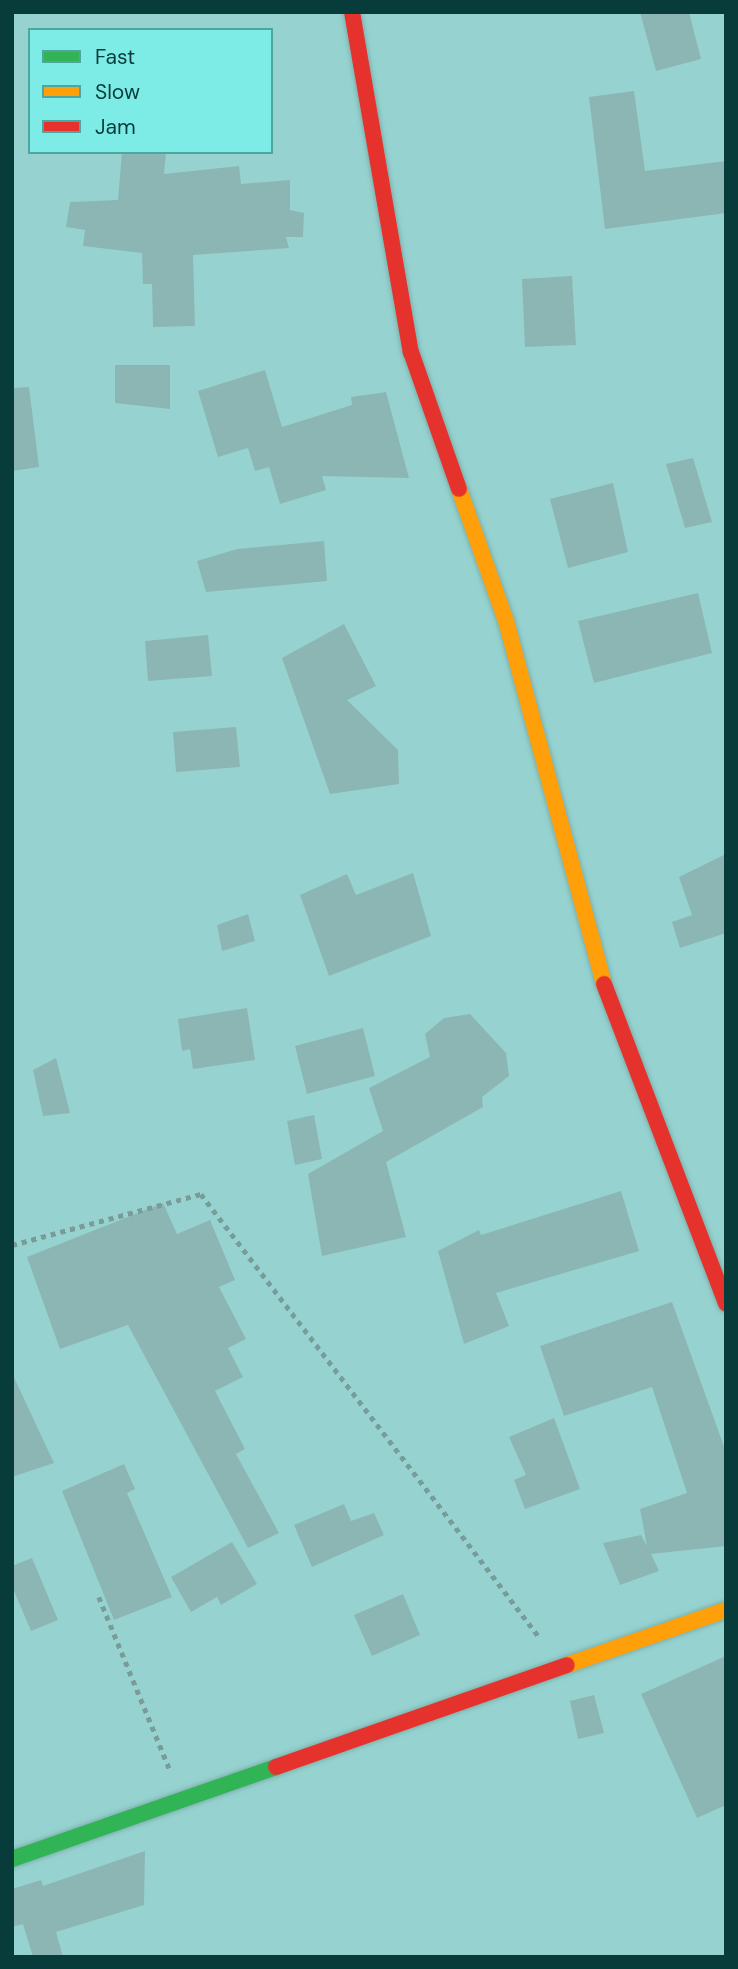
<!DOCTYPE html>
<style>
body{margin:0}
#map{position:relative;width:738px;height:1969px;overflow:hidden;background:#96d3d0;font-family:"DM Sans",sans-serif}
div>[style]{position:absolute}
.building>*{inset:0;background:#8cb6b4}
.path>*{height:4.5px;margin-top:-2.25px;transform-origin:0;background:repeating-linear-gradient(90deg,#799c99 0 5px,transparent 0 10px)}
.roads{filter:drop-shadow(0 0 2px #7eb0ad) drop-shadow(0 0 2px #7eb0ad)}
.fast>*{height:16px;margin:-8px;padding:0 8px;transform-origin:8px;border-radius:8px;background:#30b455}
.slow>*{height:16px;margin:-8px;padding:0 8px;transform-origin:8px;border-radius:8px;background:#ff9f0a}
.jam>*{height:16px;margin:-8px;padding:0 8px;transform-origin:8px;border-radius:8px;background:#e5322d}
span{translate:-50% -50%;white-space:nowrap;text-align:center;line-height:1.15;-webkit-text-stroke:5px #7dece6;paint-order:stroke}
.frame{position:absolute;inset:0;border:14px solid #083c3a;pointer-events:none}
.legend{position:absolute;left:28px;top:28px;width:245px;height:126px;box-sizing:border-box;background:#7dece6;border:2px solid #4ea6a1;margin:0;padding:9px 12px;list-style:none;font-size:21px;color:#083c3a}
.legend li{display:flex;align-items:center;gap:14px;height:35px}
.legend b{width:35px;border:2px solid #4ea6a1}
</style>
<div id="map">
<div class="building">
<div style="clip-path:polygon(640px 12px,689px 12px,701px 59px,656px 71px)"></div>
<div style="clip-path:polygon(634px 91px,645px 171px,726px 161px,726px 213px,605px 229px,589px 97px)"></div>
<div style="clip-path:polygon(122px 152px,166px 152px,164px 174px,239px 166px,241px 184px,290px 180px,290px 210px,304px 213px,303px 237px,286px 237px,289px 248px,193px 255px,195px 326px,153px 327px,152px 284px,143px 284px,142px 253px,83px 246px,85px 230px,66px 227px,70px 202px,118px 200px)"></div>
<div style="clip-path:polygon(572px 276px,576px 345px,525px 347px,522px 279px)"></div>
<div style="clip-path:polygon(115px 365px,170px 365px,170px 409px,115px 403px)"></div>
<div style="clip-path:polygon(265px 370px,282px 427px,352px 405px,351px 397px,386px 392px,409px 478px,322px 476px,326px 490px,280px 504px,269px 467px,255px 471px,248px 448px,218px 457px,198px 391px)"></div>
<div style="clip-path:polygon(29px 387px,39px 467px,12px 471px,12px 388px)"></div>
<div style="clip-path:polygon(693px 458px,712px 522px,685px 528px,666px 464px)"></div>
<div style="clip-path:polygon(613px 483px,628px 552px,568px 568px,550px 499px)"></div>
<div style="clip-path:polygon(324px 541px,327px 581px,206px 592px,197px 561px,237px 549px)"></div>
<div style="clip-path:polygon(698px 593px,712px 653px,594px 683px,578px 621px)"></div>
<div style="clip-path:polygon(344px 624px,376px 686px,347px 700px,398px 750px,399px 784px,330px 794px,282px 658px)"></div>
<div style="clip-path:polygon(208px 635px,212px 676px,148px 681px,145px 641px)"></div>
<div style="clip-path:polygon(236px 727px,240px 767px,176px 772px,173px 732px)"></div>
<div style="clip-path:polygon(726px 854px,726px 933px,680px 948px,672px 922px,692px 915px,679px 877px)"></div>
<div style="clip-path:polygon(413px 873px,431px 936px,329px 976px,300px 895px,347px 874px,356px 895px)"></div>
<div style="clip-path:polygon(248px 914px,255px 941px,222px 951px,217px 925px)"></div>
<div style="clip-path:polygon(247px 1008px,255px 1060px,193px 1069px,190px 1049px,182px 1051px,178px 1019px)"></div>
<div style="clip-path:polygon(470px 1014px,506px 1053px,509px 1076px,482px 1097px,483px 1107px,386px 1162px,406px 1237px,322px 1256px,308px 1174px,383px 1131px,369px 1088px,430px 1057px,425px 1034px,444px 1018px)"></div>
<div style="clip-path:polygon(363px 1028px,375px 1076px,307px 1094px,295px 1046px)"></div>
<div style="clip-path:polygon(56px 1058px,70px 1113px,43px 1116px,33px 1070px)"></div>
<div style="clip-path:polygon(314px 1115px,322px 1159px,295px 1165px,287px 1121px)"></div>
<div style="clip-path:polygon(621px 1191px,639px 1251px,496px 1293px,509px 1326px,464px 1344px,438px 1251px,479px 1230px,481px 1235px)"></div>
<div style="clip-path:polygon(163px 1203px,177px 1234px,210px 1220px,235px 1280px,219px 1287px,246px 1339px,228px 1348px,243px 1377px,215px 1391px,245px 1449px,236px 1454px,279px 1533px,248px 1548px,128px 1325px,60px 1349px,27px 1257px)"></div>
<div style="clip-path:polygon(672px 1302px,726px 1452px,726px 1546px,651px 1554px,659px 1571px,620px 1585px,603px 1543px,641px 1535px,647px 1546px,640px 1509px,687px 1493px,652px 1387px,564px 1416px,540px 1346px)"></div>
<div style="clip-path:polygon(12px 1373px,54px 1463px,12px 1477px)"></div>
<div style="clip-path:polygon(554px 1418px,580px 1489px,525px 1509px,514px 1480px,526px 1475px,509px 1437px)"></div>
<div style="clip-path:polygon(124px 1464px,135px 1489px,127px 1493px,172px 1597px,114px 1620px,62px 1491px)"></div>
<div style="clip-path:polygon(344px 1504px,351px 1521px,374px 1513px,384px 1535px,312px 1567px,294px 1525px)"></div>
<div style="clip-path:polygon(232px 1542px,257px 1584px,221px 1605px,217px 1597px,191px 1612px,171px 1577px)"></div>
<div style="clip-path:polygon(32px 1558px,58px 1620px,31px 1631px,12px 1586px,12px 1566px)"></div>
<div style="clip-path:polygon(403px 1594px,420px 1635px,372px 1656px,354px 1615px)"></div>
<div style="clip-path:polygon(726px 1656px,726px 1805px,697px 1818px,641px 1694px)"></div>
<div style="clip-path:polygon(594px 1695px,604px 1733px,578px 1739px,570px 1701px)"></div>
<div style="clip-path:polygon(145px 1851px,144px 1905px,56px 1932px,63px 1957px,33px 1957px,23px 1924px,12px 1927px,12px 1889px,41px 1880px,43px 1886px)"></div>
</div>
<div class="path">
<div style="left:12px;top:1245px;width:196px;rotate:-15.1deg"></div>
<div style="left:201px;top:1194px;width:559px;rotate:52.64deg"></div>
<div style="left:99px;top:1597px;width:185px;rotate:67.7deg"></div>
</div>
<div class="roads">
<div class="fast">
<div style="left:12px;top:1859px;width:280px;rotate:-19.2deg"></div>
</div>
<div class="slow">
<div style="left:459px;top:489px;width:140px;rotate:70.4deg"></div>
<div style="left:506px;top:621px;width:376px;rotate:74.9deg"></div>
<div style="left:567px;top:1665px;width:168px;rotate:-19.1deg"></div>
</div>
<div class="jam">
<div style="left:352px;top:12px;width:345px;rotate:80.2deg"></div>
<div style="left:411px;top:352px;width:145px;rotate:70.7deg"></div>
<div style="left:604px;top:984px;width:342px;rotate:69.1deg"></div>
<div style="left:276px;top:1767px;width:308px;rotate:-19.3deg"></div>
</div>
</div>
<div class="frame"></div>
<ul class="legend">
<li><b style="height:9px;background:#30b455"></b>Fast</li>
<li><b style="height:9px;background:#ff9f0a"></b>Slow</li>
<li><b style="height:9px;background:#e5322d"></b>Jam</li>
</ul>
</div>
